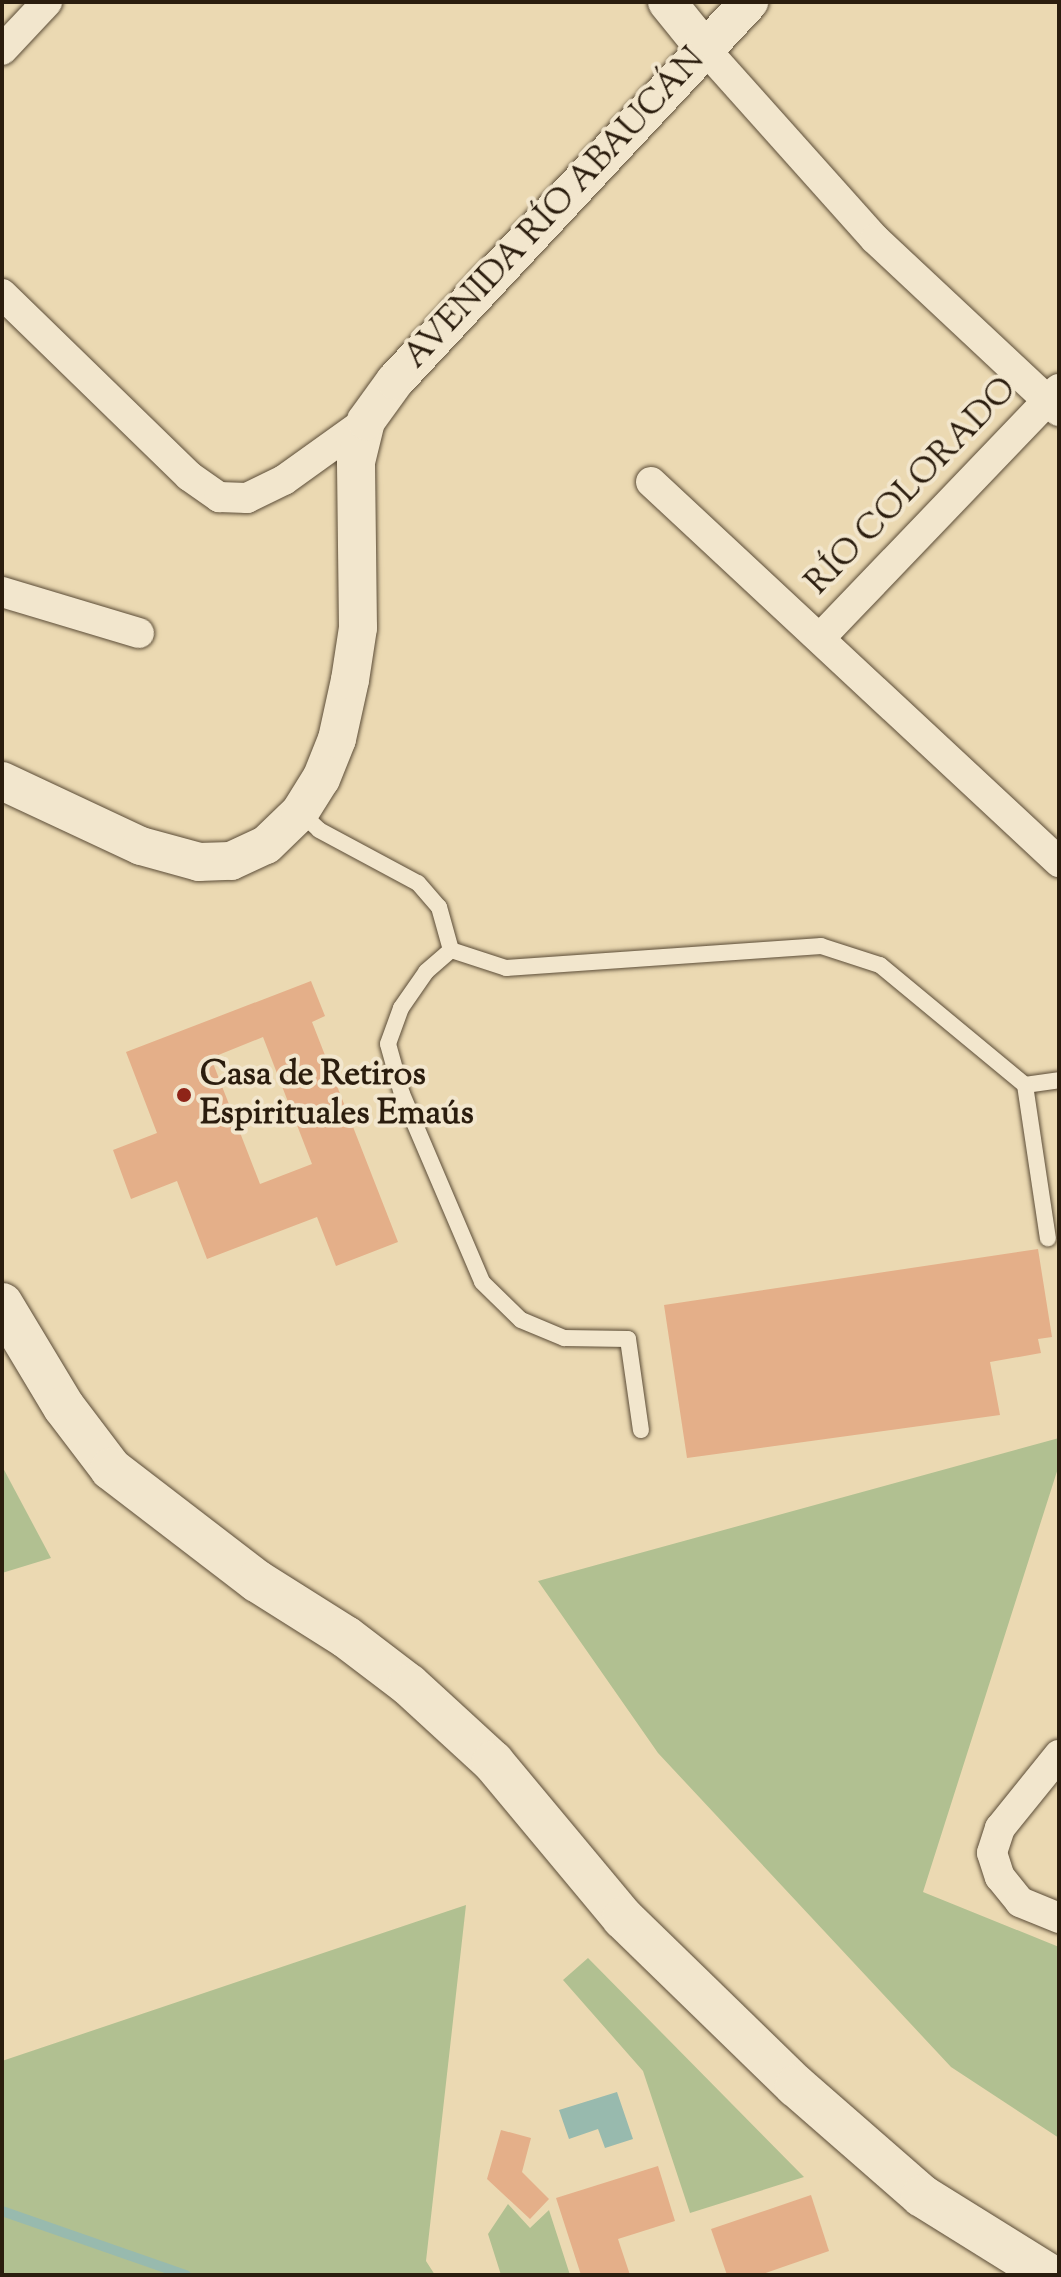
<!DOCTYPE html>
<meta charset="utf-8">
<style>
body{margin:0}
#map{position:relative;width:1061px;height:2277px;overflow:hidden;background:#ebd9b2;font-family:"Sorts Mill Goudy",serif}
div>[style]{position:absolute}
.green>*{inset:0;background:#b1c091}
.water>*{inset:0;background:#98baae}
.stream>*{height:10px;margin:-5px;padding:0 5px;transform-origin:5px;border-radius:5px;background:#98baae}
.building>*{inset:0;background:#e4af89}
.roads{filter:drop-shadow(0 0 2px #5b4c37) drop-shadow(0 0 2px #5b4c37)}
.service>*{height:16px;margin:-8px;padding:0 8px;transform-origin:8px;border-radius:8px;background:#f2e6cd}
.minor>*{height:30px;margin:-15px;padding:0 15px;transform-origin:15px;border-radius:15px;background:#f2e6cd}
.tertiary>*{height:38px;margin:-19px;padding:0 19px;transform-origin:19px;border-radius:19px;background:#f2e6cd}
.secondary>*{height:42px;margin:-21px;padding:0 21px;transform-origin:21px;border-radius:21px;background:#f2e6cd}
.dots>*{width:22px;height:22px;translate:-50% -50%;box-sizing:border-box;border:4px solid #f2e6cd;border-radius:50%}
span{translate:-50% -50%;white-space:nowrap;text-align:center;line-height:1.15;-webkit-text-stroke:8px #f2e6cd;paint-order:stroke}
.street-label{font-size:34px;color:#2b1d0e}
.poi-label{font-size:34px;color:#2b1d0e;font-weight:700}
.left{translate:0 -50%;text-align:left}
.frame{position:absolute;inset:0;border:4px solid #2b1d0e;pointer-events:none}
</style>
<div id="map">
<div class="green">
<div style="clip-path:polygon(1059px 1438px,1059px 1465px,923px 1892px,1059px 1947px,1059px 2138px,951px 2067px,658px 1753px,538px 1581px)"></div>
<div style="clip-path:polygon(2px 1466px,51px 1558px,2px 1573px)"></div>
<div style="clip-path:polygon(466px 1905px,426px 2261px,435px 2275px,2px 2275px,2px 2061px)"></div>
<div style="clip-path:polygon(588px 1958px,804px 2177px,690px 2213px,643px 2071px,563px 1980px)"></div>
<div style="clip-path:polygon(508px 2204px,530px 2228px,549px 2210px,570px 2275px,501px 2275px,488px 2234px)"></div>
</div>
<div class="water">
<div style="clip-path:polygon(617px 2092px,633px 2139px,605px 2148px,598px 2129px,569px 2139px,559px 2110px)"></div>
</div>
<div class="stream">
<div style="left:2px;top:2211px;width:195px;rotate:19.2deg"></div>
</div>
<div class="building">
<div style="clip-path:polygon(evenodd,311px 981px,325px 1016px,312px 1022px,398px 1242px,336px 1266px,317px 1217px,207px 1259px,177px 1181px,131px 1199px,113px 1150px,157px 1133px,126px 1052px,311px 981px,263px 1037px,312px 1164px,260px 1184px,211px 1058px,263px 1037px)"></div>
<div style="clip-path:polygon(1038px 1249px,1052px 1337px,1038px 1339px,1041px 1353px,990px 1362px,1000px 1415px,687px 1458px,664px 1305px)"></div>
<div style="clip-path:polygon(501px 2130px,531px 2138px,522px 2172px,549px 2199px,530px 2219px,487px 2179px)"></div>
<div style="clip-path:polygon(658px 2166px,675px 2221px,618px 2239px,630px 2275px,581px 2275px,556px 2198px)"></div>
<div style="clip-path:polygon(811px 2195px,829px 2251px,760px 2275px,727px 2275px,711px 2229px)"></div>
</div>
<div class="roads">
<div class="service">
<div style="left:300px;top:812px;width:26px;rotate:43deg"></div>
<div style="left:319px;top:830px;width:112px;rotate:28.2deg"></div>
<div style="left:418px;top:883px;width:32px;rotate:49deg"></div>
<div style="left:439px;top:907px;width:45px;rotate:74.4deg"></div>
<div style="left:451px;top:950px;width:33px;rotate:139deg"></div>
<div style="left:426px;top:972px;width:44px;rotate:124.8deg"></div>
<div style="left:401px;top:1008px;width:38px;rotate:110deg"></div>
<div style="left:388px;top:1044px;width:52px;rotate:74.4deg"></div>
<div style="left:402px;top:1094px;width:204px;rotate:66.9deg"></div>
<div style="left:482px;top:1282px;width:54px;rotate:44.3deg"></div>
<div style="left:521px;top:1320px;width:47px;rotate:22.7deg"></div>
<div style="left:564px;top:1338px;width:64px;rotate:0.9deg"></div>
<div style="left:628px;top:1339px;width:92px;rotate:81.9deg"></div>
<div style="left:451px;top:950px;width:58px;rotate:18.1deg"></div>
<div style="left:506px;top:968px;width:316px;rotate:-4deg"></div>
<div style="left:821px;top:946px;width:62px;rotate:17.9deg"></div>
<div style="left:880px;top:965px;width:188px;rotate:39.6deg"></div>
<div style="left:1025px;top:1085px;width:34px;rotate:-8deg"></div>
<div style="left:1025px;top:1085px;width:155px;rotate:81.5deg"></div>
</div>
<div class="minor">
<div style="left:705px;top:49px;width:255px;rotate:48.2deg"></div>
<div style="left:875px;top:239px;width:252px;rotate:43.1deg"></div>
<div style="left:2px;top:50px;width:66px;rotate:-46.8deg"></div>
<div style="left:2px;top:294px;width:261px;rotate:44.2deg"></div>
<div style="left:189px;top:476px;width:37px;rotate:35deg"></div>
<div style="left:219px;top:497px;width:28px;rotate:2deg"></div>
<div style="left:247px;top:498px;width:41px;rotate:-25.9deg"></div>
<div style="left:284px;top:480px;width:101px;rotate:-35.7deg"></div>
<div style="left:651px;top:482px;width:558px;rotate:42.96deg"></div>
<div style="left:2px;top:592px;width:143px;rotate:16.7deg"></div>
<div style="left:820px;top:638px;width:345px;rotate:-46.2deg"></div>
<div style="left:1059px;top:1755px;width:94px;rotate:128.9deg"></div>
<div style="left:1000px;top:1828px;width:26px;rotate:108deg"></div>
<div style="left:992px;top:1853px;width:25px;rotate:72deg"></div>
<div style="left:1000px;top:1877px;width:32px;rotate:51deg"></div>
<div style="left:1020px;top:1902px;width:42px;rotate:22.3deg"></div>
</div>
<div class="tertiary">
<div style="left:667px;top:2px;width:60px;rotate:51deg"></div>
<div style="left:2px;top:781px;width:153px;rotate:25.1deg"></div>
<div style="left:141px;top:846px;width:60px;rotate:15.4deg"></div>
<div style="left:199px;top:862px;width:32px;rotate:-2deg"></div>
<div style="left:231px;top:861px;width:38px;rotate:-25deg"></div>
<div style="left:266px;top:845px;width:47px;rotate:-44.1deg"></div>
<div style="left:300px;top:812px;width:39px;rotate:-58deg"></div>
<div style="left:321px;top:779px;width:43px;rotate:-68.2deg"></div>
<div style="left:337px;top:739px;width:60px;rotate:-77.6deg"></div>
<div style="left:350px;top:680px;width:53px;rotate:-81.3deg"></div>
<div style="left:358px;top:628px;width:166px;rotate:-90.7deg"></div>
<div style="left:356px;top:462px;width:42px;rotate:-76.3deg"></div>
<div style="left:366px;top:421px;width:49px;rotate:-54.1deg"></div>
<div style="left:395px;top:381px;width:519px;rotate:-46.95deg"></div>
</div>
<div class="secondary">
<div style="left:2px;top:1304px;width:120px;rotate:59deg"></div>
<div style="left:64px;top:1407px;width:78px;rotate:52.8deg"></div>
<div style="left:111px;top:1469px;width:184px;rotate:37.5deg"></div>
<div style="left:257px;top:1581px;width:105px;rotate:32.2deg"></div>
<div style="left:346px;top:1637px;width:79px;rotate:37.3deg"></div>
<div style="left:409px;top:1685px;width:114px;rotate:42.5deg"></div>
<div style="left:493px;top:1762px;width:203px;rotate:50.2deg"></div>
<div style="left:623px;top:1918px;width:241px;rotate:44.2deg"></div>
<div style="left:796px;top:2086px;width:167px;rotate:41.1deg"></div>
<div style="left:922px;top:2196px;width:150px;rotate:31.9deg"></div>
</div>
</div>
<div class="dots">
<div style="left:184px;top:1095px;background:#8f2418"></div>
</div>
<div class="street-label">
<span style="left:555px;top:209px;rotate:-47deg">AVENIDA RÍO ABAUCÁN</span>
<span style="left:912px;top:487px;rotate:-46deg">RÍO COLORADO</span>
</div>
<div class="poi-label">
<span class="left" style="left:200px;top:1095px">Casa de Retiros<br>Espirituales Emaús</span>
</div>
<div class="frame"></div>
</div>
